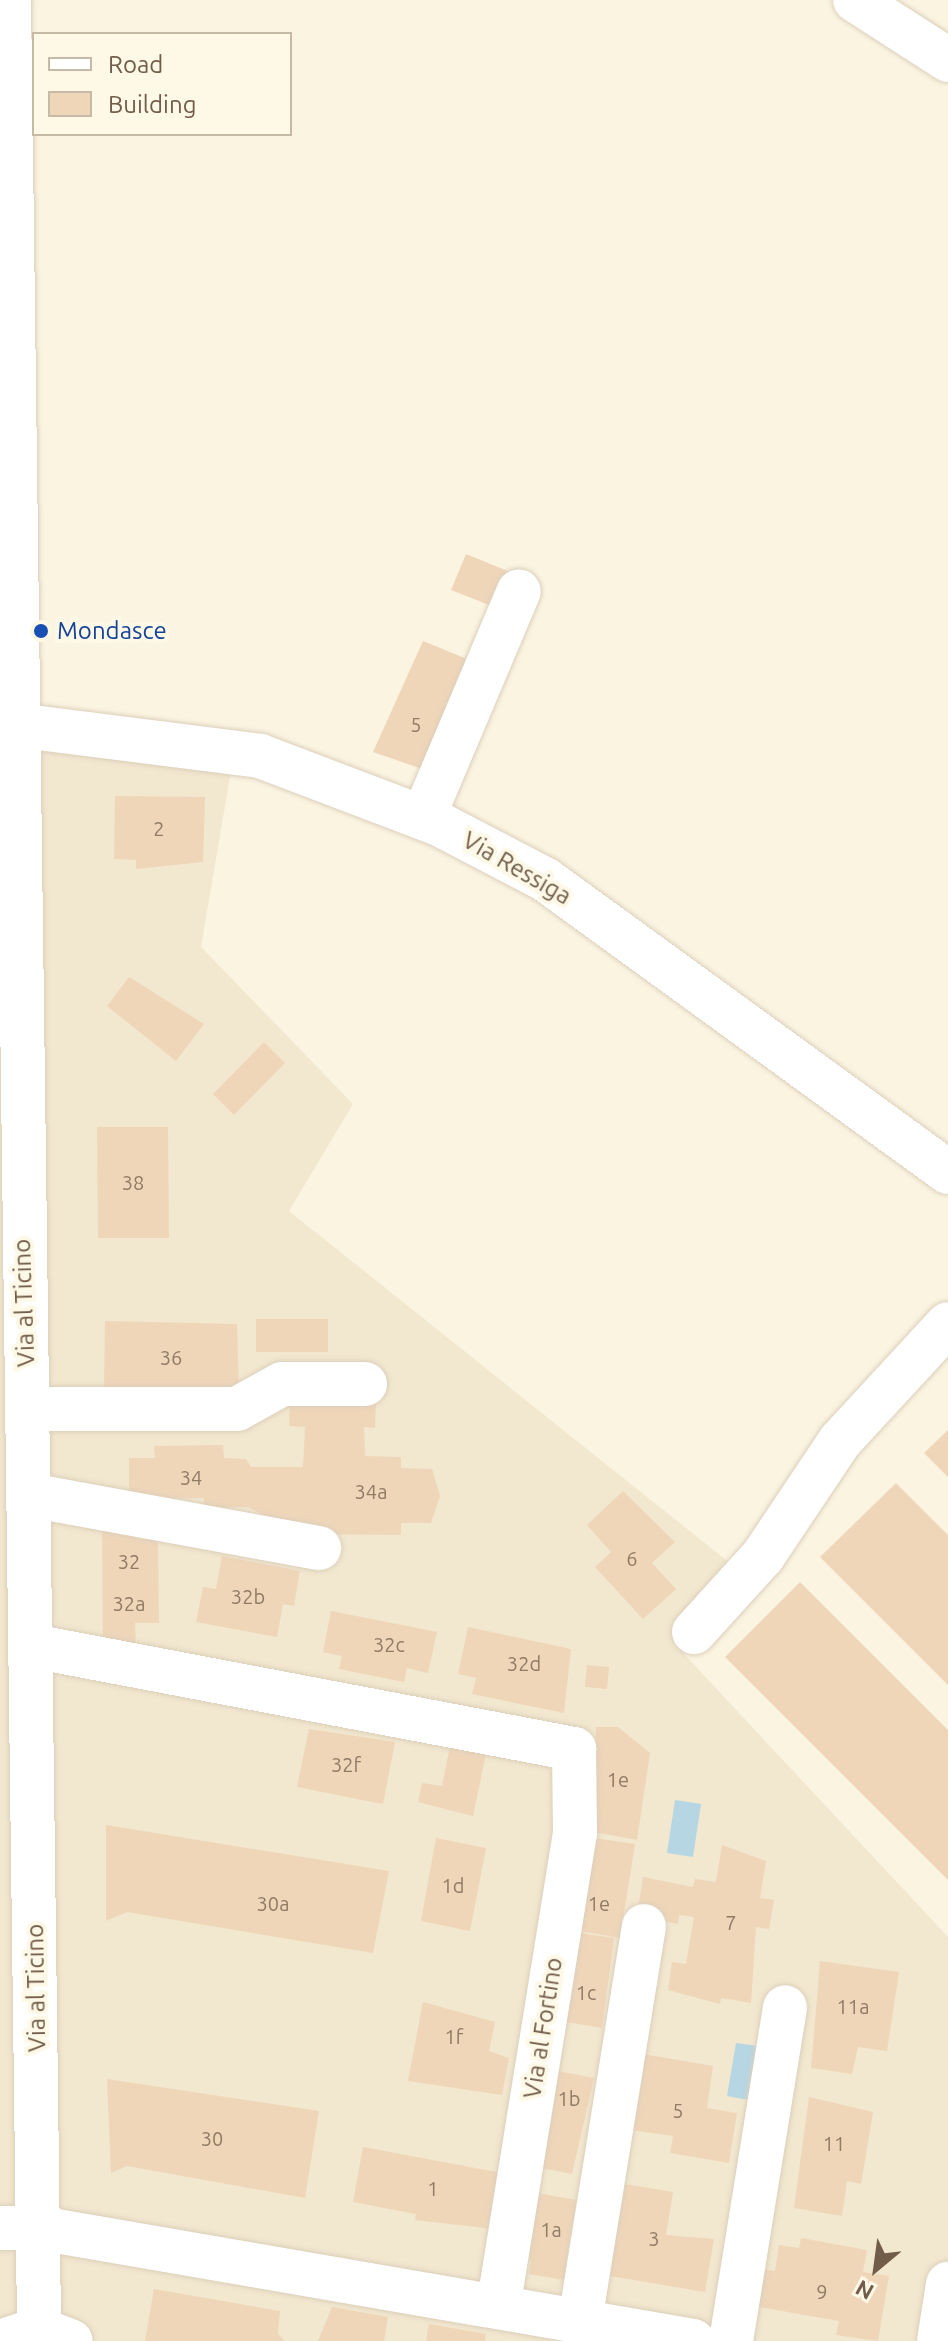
<!DOCTYPE html>
<style>
body{margin:0}
#map{position:relative;width:948px;height:2341px;overflow:hidden;background:#fbf4e1;font-family:Ubuntu,sans-serif}
div>[style]{position:absolute}
.residential>*{inset:0;background:#f2e7cf}
.water>*{inset:0;background:#b6d6e3}
.building>*{inset:0;background:#efd6b9}
.roads{filter:drop-shadow(0 0 2px #dccfbb) drop-shadow(0 0 2px #dccfbb)}
.minor>*{height:44px;margin:-22px;padding:0 22px;transform-origin:22px;border-radius:22px;background:#fff}
.dots>*{width:22px;height:22px;translate:-50% -50%;box-sizing:border-box;border:4px solid #fef8e6;border-radius:50%}
span{translate:-50% -50%;white-space:nowrap;text-align:center;line-height:1.15;-webkit-text-stroke:8px #fef8e6;paint-order:stroke}
.number-label{font-size:20px;color:#907b65}
.number-label span{-webkit-text-stroke-width:0}
.transit-label{font-size:24px;color:#164399}
.left{translate:0 -50%;text-align:left}
.street-label{font-size:24px;color:#715d49}
.legend{position:absolute;left:32px;top:32px;width:260px;height:104px;box-sizing:border-box;background:#fef8e6;border:2px solid #c6baa7;margin:0;padding:10px 14px;list-style:none;font-size:24px;color:#715d49}
.legend li{display:flex;align-items:center;gap:16px;height:40px}
.legend b{width:40px;border:2px solid #c6baa7}
.north{position:absolute;left:836px;top:2229px;width:80px;height:80px;-webkit-text-stroke:6px #fef8e6;paint-order:stroke;rotate:209deg;font-size:22px;font-weight:700;line-height:32px;text-align:center;color:#715d49}
.north::after{content:'';display:block;margin:auto;width:28px;height:36px;background:#715d49;clip-path:polygon(50% 0,100% 100%,50% 72%,0 100%)}
</style>
<div id="map">
<div class="residential">
<div style="clip-path:polygon(0 0,12px 727px,235px 747px,201px 947px,353px 1104px,289px 1211px,741px 1572px,683px 1653px,948px 1937px,948px 2341px,0 2341px)"></div>
</div>
<div class="water">
<div style="clip-path:polygon(675px 1800px,701px 1804px,693px 1857px,667px 1853px)"></div>
<div style="clip-path:polygon(736px 2043px,758px 2046px,749px 2100px,727px 2096px)"></div>
</div>
<div class="building">
<div style="clip-path:polygon(466px 554px,517px 575px,502px 610px,451px 590px)"></div>
<div style="clip-path:polygon(423px 641px,467px 659px,428px 771px,373px 752px)"></div>
<div style="clip-path:polygon(115px 796px,205px 797px,203px 862px,136px 869px,136px 860px,114px 859px)"></div>
<div style="clip-path:polygon(129px 977px,204px 1024px,176px 1061px,107px 1006px)"></div>
<div style="clip-path:polygon(264px 1042px,285px 1063px,234px 1115px,213px 1094px)"></div>
<div style="clip-path:polygon(97px 1127px,168px 1127px,169px 1238px,98px 1238px)"></div>
<div style="clip-path:polygon(256px 1319px,328px 1319px,328px 1352px,256px 1352px)"></div>
<div style="clip-path:polygon(105px 1321px,237px 1324px,239px 1390px,104px 1392px)"></div>
<div style="clip-path:polygon(290px 1393px,376px 1395px,375px 1428px,364px 1427px,365px 1456px,401px 1457px,401px 1468px,432px 1469px,440px 1496px,431px 1523px,401px 1523px,401px 1535px,302px 1534px,248px 1507px,204px 1508px,204px 1498px,129px 1499px,129px 1458px,155px 1458px,154px 1446px,223px 1445px,224px 1458px,246px 1459px,251px 1467px,303px 1467px,305px 1427px,289px 1426px)"></div>
<div style="clip-path:polygon(948px 1430px,948px 1477px,924px 1453px)"></div>
<div style="clip-path:polygon(896px 1483px,948px 1535px,948px 1685px,820px 1557px)"></div>
<div style="clip-path:polygon(623px 1491px,675px 1542px,652px 1563px,676px 1589px,643px 1619px,595px 1567px,611px 1552px,587px 1525px)"></div>
<div style="clip-path:polygon(102px 1518px,135px 1524px,136px 1539px,158px 1539px,159px 1623px,135px 1623px,136px 1650px,103px 1644px)"></div>
<div style="clip-path:polygon(222px 1556px,300px 1571px,294px 1606px,283px 1604px,277px 1637px,196px 1622px,203px 1587px,216px 1589px)"></div>
<div style="clip-path:polygon(800px 1582px,948px 1730px,948px 1880px,725px 1657px)"></div>
<div style="clip-path:polygon(331px 1611px,437px 1632px,428px 1673px,407px 1668px,404px 1682px,339px 1669px,342px 1656px,323px 1652px)"></div>
<div style="clip-path:polygon(468px 1627px,571px 1649px,564px 1713px,472px 1694px,476px 1678px,458px 1674px)"></div>
<div style="clip-path:polygon(587px 1665px,609px 1667px,607px 1689px,585px 1687px)"></div>
<div style="clip-path:polygon(596px 1727px,618px 1727px,650px 1753px,637px 1840px,594px 1832px)"></div>
<div style="clip-path:polygon(309px 1729px,395px 1742px,383px 1804px,297px 1787px)"></div>
<div style="clip-path:polygon(451px 1741px,487px 1749px,473px 1816px,418px 1802px,422px 1783px,442px 1786px)"></div>
<div style="clip-path:polygon(106px 1825px,389px 1871px,373px 1953px,127px 1912px,106px 1921px)"></div>
<div style="clip-path:polygon(436px 1838px,486px 1848px,470px 1931px,421px 1921px)"></div>
<div style="clip-path:polygon(594px 1838px,635px 1844px,620px 1938px,568px 1929px)"></div>
<div style="clip-path:polygon(722px 1845px,766px 1861px,760px 1898px,774px 1900px,769px 1929px,756px 1927px,751px 2003px,721px 1998px,720px 2004px,668px 1990px,672px 1962px,686px 1964px,694px 1917px,679px 1915px,678px 1924px,637px 1916px,643px 1877px,693px 1887px,695px 1879px,716px 1882px)"></div>
<div style="clip-path:polygon(574px 1932px,614px 1938px,602px 2028px,560px 2021px)"></div>
<div style="clip-path:polygon(820px 1961px,899px 1972px,887px 2051px,858px 2047px,852px 2074px,811px 2068px)"></div>
<div style="clip-path:polygon(423px 2002px,495px 2022px,489px 2051px,509px 2058px,502px 2095px,408px 2081px)"></div>
<div style="clip-path:polygon(643px 2054px,713px 2066px,707px 2108px,737px 2113px,729px 2163px,670px 2153px,673px 2136px,631px 2130px)"></div>
<div style="clip-path:polygon(553px 2070px,594px 2078px,572px 2174px,532px 2166px)"></div>
<div style="clip-path:polygon(107px 2079px,319px 2111px,305px 2198px,127px 2166px,111px 2173px)"></div>
<div style="clip-path:polygon(809px 2097px,873px 2112px,861px 2184px,847px 2181px,842px 2216px,794px 2208px)"></div>
<div style="clip-path:polygon(363px 2147px,513px 2175px,502px 2230px,415px 2220px,416px 2214px,353px 2202px)"></div>
<div style="clip-path:polygon(625px 2184px,673px 2192px,666px 2235px,714px 2239px,705px 2292px,598px 2274px,605px 2230px,617px 2232px)"></div>
<div style="clip-path:polygon(536px 2193px,577px 2200px,566px 2262px,579px 2264px,576px 2282px,529px 2274px,531px 2260px,524px 2258px)"></div>
<div style="clip-path:polygon(801px 2238px,867px 2250px,863px 2272px,889px 2276px,878px 2341px,836px 2335px,839px 2321px,754px 2306px,760px 2269px,775px 2271px,779px 2245px,799px 2248px)"></div>
<div style="clip-path:polygon(154px 2289px,280px 2311px,278px 2334px,285px 2341px,145px 2341px)"></div>
<div style="clip-path:polygon(332px 2307px,388px 2317px,384px 2341px,318px 2341px)"></div>
<div style="clip-path:polygon(429px 2324px,486px 2334px,485px 2341px,426px 2341px)"></div>
</div>
<div class="roads">
<div class="minor">
<div style="left:9px;top:0;width:2329px;rotate:89.26deg"></div>
<div style="left:855px;top:0;width:111px;rotate:32.8deg"></div>
<div style="left:0;top:723px;width:262px;rotate:7.2deg"></div>
<div style="left:260px;top:756px;width:191px;rotate:20.8deg"></div>
<div style="left:439px;top:824px;width:121px;rotate:27.6deg"></div>
<div style="left:546px;top:880px;width:497px;rotate:36deg"></div>
<div style="left:423px;top:818px;width:246px;rotate:-67.1deg"></div>
<div style="left:28px;top:1409px;width:209px"></div>
<div style="left:237px;top:1409px;width:51px;rotate:-29.1deg"></div>
<div style="left:282px;top:1384px;width:83px"></div>
<div style="left:30px;top:1495px;width:294px;rotate:10.4deg"></div>
<div style="left:694px;top:1632px;width:103px;rotate:-47.8deg"></div>
<div style="left:763px;top:1556px;width:138px;rotate:-56.2deg"></div>
<div style="left:840px;top:1441px;width:159px;rotate:-47.3deg"></div>
<div style="left:32px;top:1646px;width:552px;rotate:10.76deg"></div>
<div style="left:574px;top:1749px;width:84px;rotate:89.3deg"></div>
<div style="left:575px;top:1833px;width:480px;rotate:99.2deg"></div>
<div style="left:0;top:2228px;width:39px"></div>
<div style="left:39px;top:2228px;width:664px;rotate:9.8deg"></div>
<div style="left:580px;top:2321px;width:400px;rotate:-80.8deg"></div>
<div style="left:3px;top:2341px;width:38px;rotate:-18deg"></div>
<div style="left:39px;top:2329px;width:34px;rotate:21deg"></div>
<div style="left:731px;top:2341px;width:338px;rotate:-80.8deg"></div>
<div style="left:939px;top:2341px;width:58px;rotate:-81deg"></div>
</div>
</div>
<div class="dots">
<div style="left:41px;top:631px;background:#1a4fb4"></div>
</div>
<div class="number-label">
<span style="left:416px;top:724px">5</span>
<span style="left:159px;top:828px">2</span>
<span style="left:133px;top:1182px">38</span>
<span style="left:171px;top:1357px">36</span>
<span style="left:191px;top:1477px">34</span>
<span style="left:371px;top:1491px">34a</span>
<span style="left:632px;top:1558px">6</span>
<span style="left:129px;top:1561px">32</span>
<span style="left:248px;top:1596px">32b</span>
<span style="left:129px;top:1603px">32a</span>
<span style="left:389px;top:1644px">32c</span>
<span style="left:524px;top:1663px">32d</span>
<span style="left:346px;top:1764px">32f</span>
<span style="left:618px;top:1779px">1e</span>
<span style="left:453px;top:1885px">1d</span>
<span style="left:273px;top:1903px">30a</span>
<span style="left:599px;top:1903px">1e</span>
<span style="left:731px;top:1922px">7</span>
<span style="left:586px;top:1992px">1c</span>
<span style="left:853px;top:2006px">11a</span>
<span style="left:454px;top:2036px">1f</span>
<span style="left:569px;top:2098px">1b</span>
<span style="left:678px;top:2110px">5</span>
<span style="left:212px;top:2138px">30</span>
<span style="left:834px;top:2143px">11</span>
<span style="left:433px;top:2188px">1</span>
<span style="left:551px;top:2229px">1a</span>
<span style="left:654px;top:2238px">3</span>
<span style="left:822px;top:2291px">9</span>
</div>
<div class="transit-label">
<span class="left" style="left:57px;top:631px">Mondasce</span>
</div>
<div class="street-label">
<span style="left:517px;top:868px;rotate:30deg">Via Ressiga</span>
<span style="left:24px;top:1303px;rotate:-92deg">Via al Ticino</span>
<span style="left:36px;top:1988px;rotate:-91deg">Via al Ticino</span>
<span style="left:543px;top:2028px;rotate:-81deg">Via al Fortino</span>
</div>
<ul class="legend">
<li><b style="height:10px;background:#fff"></b>Road</li>
<li><b style="height:22px;background:#efd6b9"></b>Building</li>
</ul>
<div class="north">N</div>
</div>
